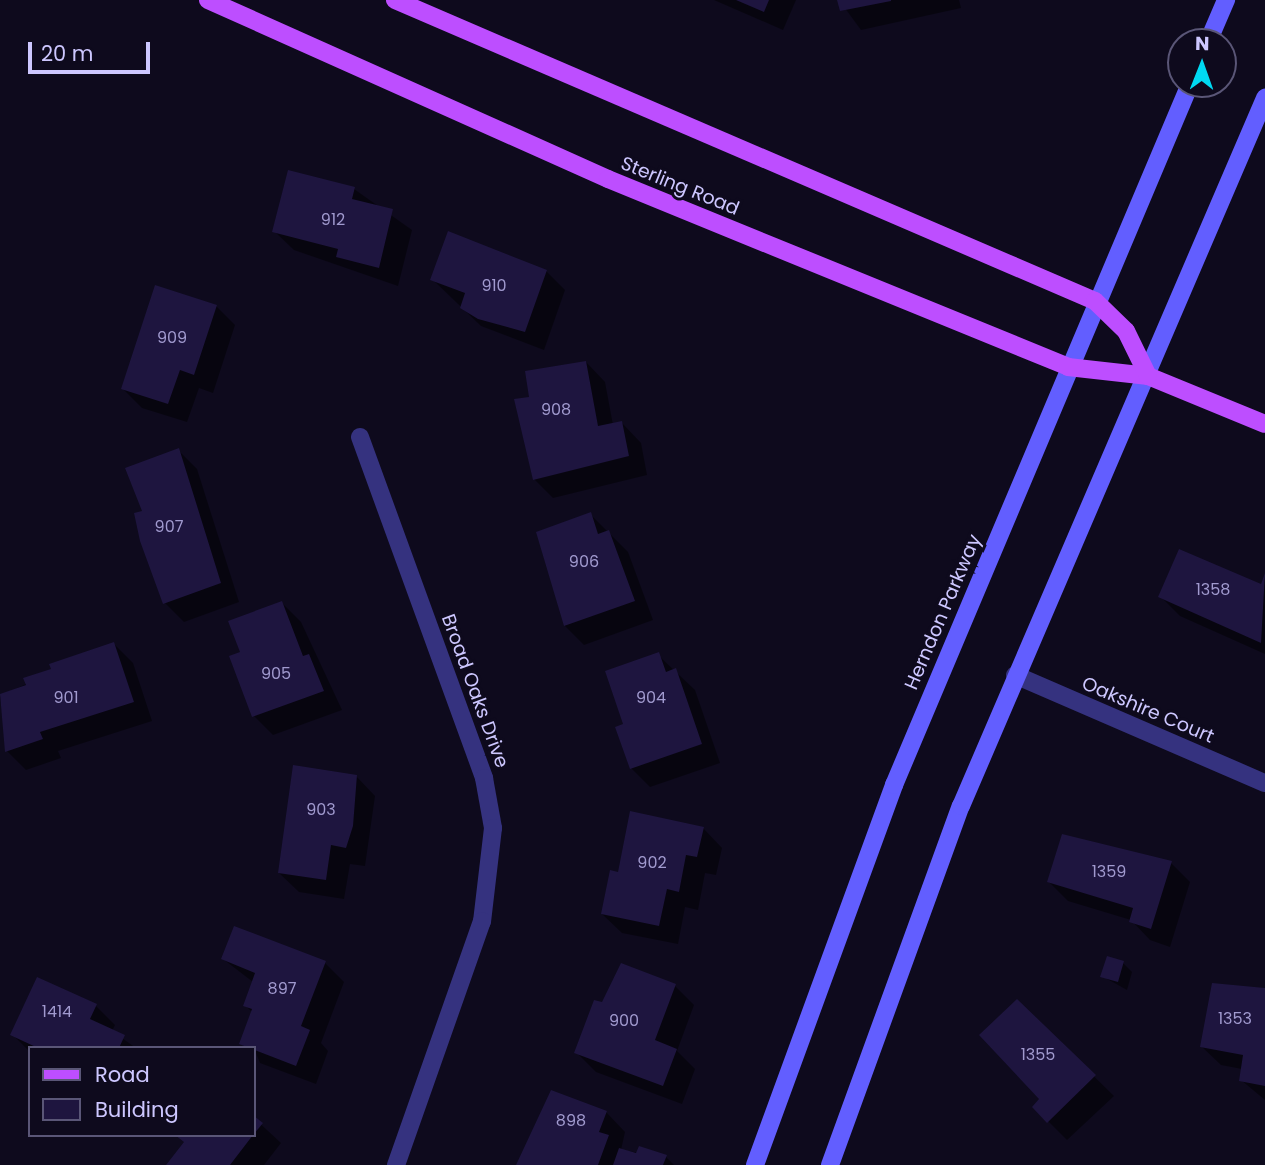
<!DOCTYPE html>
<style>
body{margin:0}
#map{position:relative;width:1265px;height:1165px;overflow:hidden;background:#0e0a1d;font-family:Poppins,sans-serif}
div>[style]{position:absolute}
.shadow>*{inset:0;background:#0007}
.building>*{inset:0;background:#1e153f}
.minor>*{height:18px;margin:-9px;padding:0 9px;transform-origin:9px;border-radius:9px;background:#35327f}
.secondary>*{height:18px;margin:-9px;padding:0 9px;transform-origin:9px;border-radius:9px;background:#625eff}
.primary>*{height:18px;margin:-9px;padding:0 9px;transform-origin:9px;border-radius:9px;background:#bd4eff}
span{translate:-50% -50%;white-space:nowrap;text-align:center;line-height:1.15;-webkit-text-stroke:6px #0e0a1d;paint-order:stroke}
.number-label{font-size:16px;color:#a19acf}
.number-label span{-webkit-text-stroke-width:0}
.street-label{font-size:19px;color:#cdc7ff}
.legend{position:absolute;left:28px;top:1046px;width:228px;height:91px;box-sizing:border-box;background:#0e0a1d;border:2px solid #5a5677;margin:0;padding:9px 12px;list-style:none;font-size:21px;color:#cdc7ff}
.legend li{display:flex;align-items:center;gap:14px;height:35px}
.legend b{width:35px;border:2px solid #5a5677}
.north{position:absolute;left:1167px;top:28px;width:70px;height:70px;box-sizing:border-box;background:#0e0a1d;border:2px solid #5a5677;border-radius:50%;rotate:1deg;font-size:19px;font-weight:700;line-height:28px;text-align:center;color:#cdc7ff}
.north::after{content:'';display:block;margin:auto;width:24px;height:32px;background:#00d9f2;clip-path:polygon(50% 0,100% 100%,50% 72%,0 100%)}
.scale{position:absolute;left:28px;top:42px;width:122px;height:32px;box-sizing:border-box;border:4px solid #cdc7ff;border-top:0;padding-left:9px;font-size:21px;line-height:24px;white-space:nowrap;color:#cdc7ff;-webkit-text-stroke:5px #0e0a1d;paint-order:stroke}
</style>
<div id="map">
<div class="shadow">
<div style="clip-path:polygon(714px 0,796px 0,783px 30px)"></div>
<div style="clip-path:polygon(839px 0,959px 0,961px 8px,861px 30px)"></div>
<div style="clip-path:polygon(354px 189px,412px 230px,398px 286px,294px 250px,274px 231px)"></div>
<div style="clip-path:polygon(546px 271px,565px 290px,544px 350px,481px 326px,432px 279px)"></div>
<div style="clip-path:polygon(216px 306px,235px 325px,213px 393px,199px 388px,187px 422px,142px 408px,123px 389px)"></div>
<div style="clip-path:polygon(586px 362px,605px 382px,613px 425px,622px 423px,641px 443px,647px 475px,553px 498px,534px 479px,531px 398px)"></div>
<div style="clip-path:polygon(178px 450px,197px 469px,239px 602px,184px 622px,165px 603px,144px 512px)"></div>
<div style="clip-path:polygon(590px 514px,628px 552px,653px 620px,584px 645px,565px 626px,538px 533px)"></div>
<div style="clip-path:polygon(1265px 578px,1265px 654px,1180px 616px,1160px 596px,1261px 586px)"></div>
<div style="clip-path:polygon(282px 603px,301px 622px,342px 710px,273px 735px,254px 716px,242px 653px)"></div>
<div style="clip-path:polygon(114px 644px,133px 663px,152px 721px,58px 751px,61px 758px,26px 770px,7px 751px,0 696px)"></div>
<div style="clip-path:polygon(658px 655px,695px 690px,720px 763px,650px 787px,631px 768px,626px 725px)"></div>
<div style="clip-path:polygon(356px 776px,375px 796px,365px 866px,350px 864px,344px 899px,299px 892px,279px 873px)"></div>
<div style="clip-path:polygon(703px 828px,722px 848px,716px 875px,705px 873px,698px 910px,685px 907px,678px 944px,622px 933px,602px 914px)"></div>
<div style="clip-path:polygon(1171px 863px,1190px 882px,1170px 947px,1150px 940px,1131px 920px,1068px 901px,1049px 882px)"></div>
<div style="clip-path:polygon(223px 959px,325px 963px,344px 982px,321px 1043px,328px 1051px,316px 1084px,260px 1063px,254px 1048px,241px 1044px,253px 1013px,245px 1005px,253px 982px)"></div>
<div style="clip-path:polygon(1123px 963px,1132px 972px,1127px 990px,1102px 976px)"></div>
<div style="clip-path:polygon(675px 986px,694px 1005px,677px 1051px,695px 1069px,682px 1104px,596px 1072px,576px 1052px)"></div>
<div style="clip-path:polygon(1265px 992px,1265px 1100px,1241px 1080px,1242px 1069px,1221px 1065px,1201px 1046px)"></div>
<div style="clip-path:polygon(1017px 1001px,1114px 1096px,1067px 1140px,1034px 1107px,1042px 1099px)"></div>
<div style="clip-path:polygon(96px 1006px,115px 1025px,112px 1031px,136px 1048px,30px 1052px,12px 1034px)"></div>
<div style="clip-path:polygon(606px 1112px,625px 1132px,621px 1150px,666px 1157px,674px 1165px,518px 1165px)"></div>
<div style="clip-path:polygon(254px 1118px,281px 1143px,264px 1165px,169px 1165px,186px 1143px,180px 1135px,254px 1135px)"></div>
</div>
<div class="building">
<div style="clip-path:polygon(736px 0,769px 0,764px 12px)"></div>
<div style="clip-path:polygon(837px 0,891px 0,891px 1px,840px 11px)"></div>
<div style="clip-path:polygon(288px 170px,355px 187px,352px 199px,393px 209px,379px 268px,336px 257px,338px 249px,272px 232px)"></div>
<div style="clip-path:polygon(448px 231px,547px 270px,525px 332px,478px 319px,460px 308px,465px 293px,430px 280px)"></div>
<div style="clip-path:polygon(155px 285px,217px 305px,194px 375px,180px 370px,168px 404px,121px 389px)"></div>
<div style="clip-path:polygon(586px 361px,598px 426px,622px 421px,629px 456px,533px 480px,514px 399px,529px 397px,525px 371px)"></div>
<div style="clip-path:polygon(179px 448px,221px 583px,163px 604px,140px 541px,134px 513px,142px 511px,125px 468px)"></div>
<div style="clip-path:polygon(591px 512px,598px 534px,609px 530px,635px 601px,564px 626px,536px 532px)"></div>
<div style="clip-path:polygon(1179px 549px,1261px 584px,1265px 573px,1261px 643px,1158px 597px)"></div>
<div style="clip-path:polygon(282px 601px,303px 656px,309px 654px,324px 691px,252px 717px,229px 656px,240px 652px,228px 621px)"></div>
<div style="clip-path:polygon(114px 642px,134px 702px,40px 732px,43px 739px,5px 752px,0 694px,26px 685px,23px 678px,51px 669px,49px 664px)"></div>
<div style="clip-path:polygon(659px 652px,666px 672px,676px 668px,702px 744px,630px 769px,615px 727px,623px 724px,605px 671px)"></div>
<div style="clip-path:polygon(293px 765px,357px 775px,353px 826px,346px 848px,331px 845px,326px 880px,278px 873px)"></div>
<div style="clip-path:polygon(630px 811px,704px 827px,697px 857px,686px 855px,679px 892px,667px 889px,659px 926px,601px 914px,610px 870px,618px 872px)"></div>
<div style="clip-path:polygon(1062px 834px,1172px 861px,1151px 929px,1129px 922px,1133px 908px,1047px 882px)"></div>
<div style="clip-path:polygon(234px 926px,326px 961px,301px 1026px,310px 1030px,296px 1066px,239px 1044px,252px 1009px,243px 1006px,255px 973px,221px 959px)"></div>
<div style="clip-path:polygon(1107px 956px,1124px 961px,1118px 982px,1100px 977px)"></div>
<div style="clip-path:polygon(621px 963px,676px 984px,655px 1040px,677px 1049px,663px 1086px,574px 1053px,594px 1000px,602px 1002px)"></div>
<div style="clip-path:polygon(37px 977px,97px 1004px,90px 1019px,125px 1035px,119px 1048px,38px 1048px,10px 1035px)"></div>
<div style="clip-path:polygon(1212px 983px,1265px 988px,1265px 1086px,1239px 1081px,1243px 1055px,1200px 1047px)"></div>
<div style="clip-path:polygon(1017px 999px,1096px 1075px,1047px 1123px,1032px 1107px,1039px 1099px,979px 1035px)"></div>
<div style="clip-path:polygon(551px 1090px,607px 1111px,599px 1132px,609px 1135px,598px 1165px,516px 1165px)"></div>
<div style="clip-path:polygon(254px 1116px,263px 1123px,254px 1134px)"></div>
<div style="clip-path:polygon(175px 1135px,253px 1135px,230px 1165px,166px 1165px,184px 1142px)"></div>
<div style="clip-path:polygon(639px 1146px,667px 1155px,663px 1165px,613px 1165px,619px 1148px,636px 1153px)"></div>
</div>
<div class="minor">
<div style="left:360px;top:437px;width:363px;rotate:70deg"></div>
<div style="left:484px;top:778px;width:51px;rotate:79.8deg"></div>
<div style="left:493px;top:828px;width:94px;rotate:96.7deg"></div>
<div style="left:482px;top:921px;width:259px;rotate:109.4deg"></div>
<div style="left:1015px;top:675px;width:272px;rotate:23.4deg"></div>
</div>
<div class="secondary">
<div style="left:1208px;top:42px;width:46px;rotate:-66.8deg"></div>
<div style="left:755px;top:1165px;width:405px;rotate:-69.9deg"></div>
<div style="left:894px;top:785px;width:761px;rotate:-67.11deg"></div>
<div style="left:830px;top:1165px;width:382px;rotate:-70deg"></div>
<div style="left:961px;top:806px;width:771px;rotate:-66.76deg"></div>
</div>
<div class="primary">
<div style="left:208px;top:0;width:438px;rotate:24.1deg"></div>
<div style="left:608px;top:179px;width:497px;rotate:22.2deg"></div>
<div style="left:1068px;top:367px;width:81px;rotate:6.4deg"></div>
<div style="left:1148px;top:376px;width:126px;rotate:22.3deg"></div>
<div style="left:395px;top:0;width:762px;rotate:23.27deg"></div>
<div style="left:1095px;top:301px;width:43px;rotate:44.1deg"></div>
<div style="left:1126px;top:331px;width:50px;rotate:63.9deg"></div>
</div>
<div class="number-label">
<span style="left:333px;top:220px">912</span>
<span style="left:494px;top:286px">910</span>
<span style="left:172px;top:338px">909</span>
<span style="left:556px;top:410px">908</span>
<span style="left:169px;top:527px">907</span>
<span style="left:584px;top:562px">906</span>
<span style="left:1213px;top:590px">1358</span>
<span style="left:276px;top:674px">905</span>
<span style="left:66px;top:698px">901</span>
<span style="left:651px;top:698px">904</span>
<span style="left:321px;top:810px">903</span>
<span style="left:652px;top:863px">902</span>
<span style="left:1109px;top:872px">1359</span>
<span style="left:282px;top:989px">897</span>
<span style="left:57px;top:1012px">1414</span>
<span style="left:1235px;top:1019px">1353</span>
<span style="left:624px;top:1021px">900</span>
<span style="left:1038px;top:1055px">1355</span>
<span style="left:571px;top:1121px">898</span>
</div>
<div class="street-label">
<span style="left:680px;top:186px;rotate:22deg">Sterling Road</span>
<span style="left:943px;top:612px;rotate:-67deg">Herndon Parkway</span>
<span style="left:475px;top:691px;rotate:70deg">Broad Oaks Drive</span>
<span style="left:1148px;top:710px;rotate:23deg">Oakshire Court</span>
</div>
<ul class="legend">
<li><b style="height:9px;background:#bd4eff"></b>Road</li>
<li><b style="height:19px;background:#1e153f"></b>Building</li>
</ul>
<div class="north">N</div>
<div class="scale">20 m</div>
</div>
